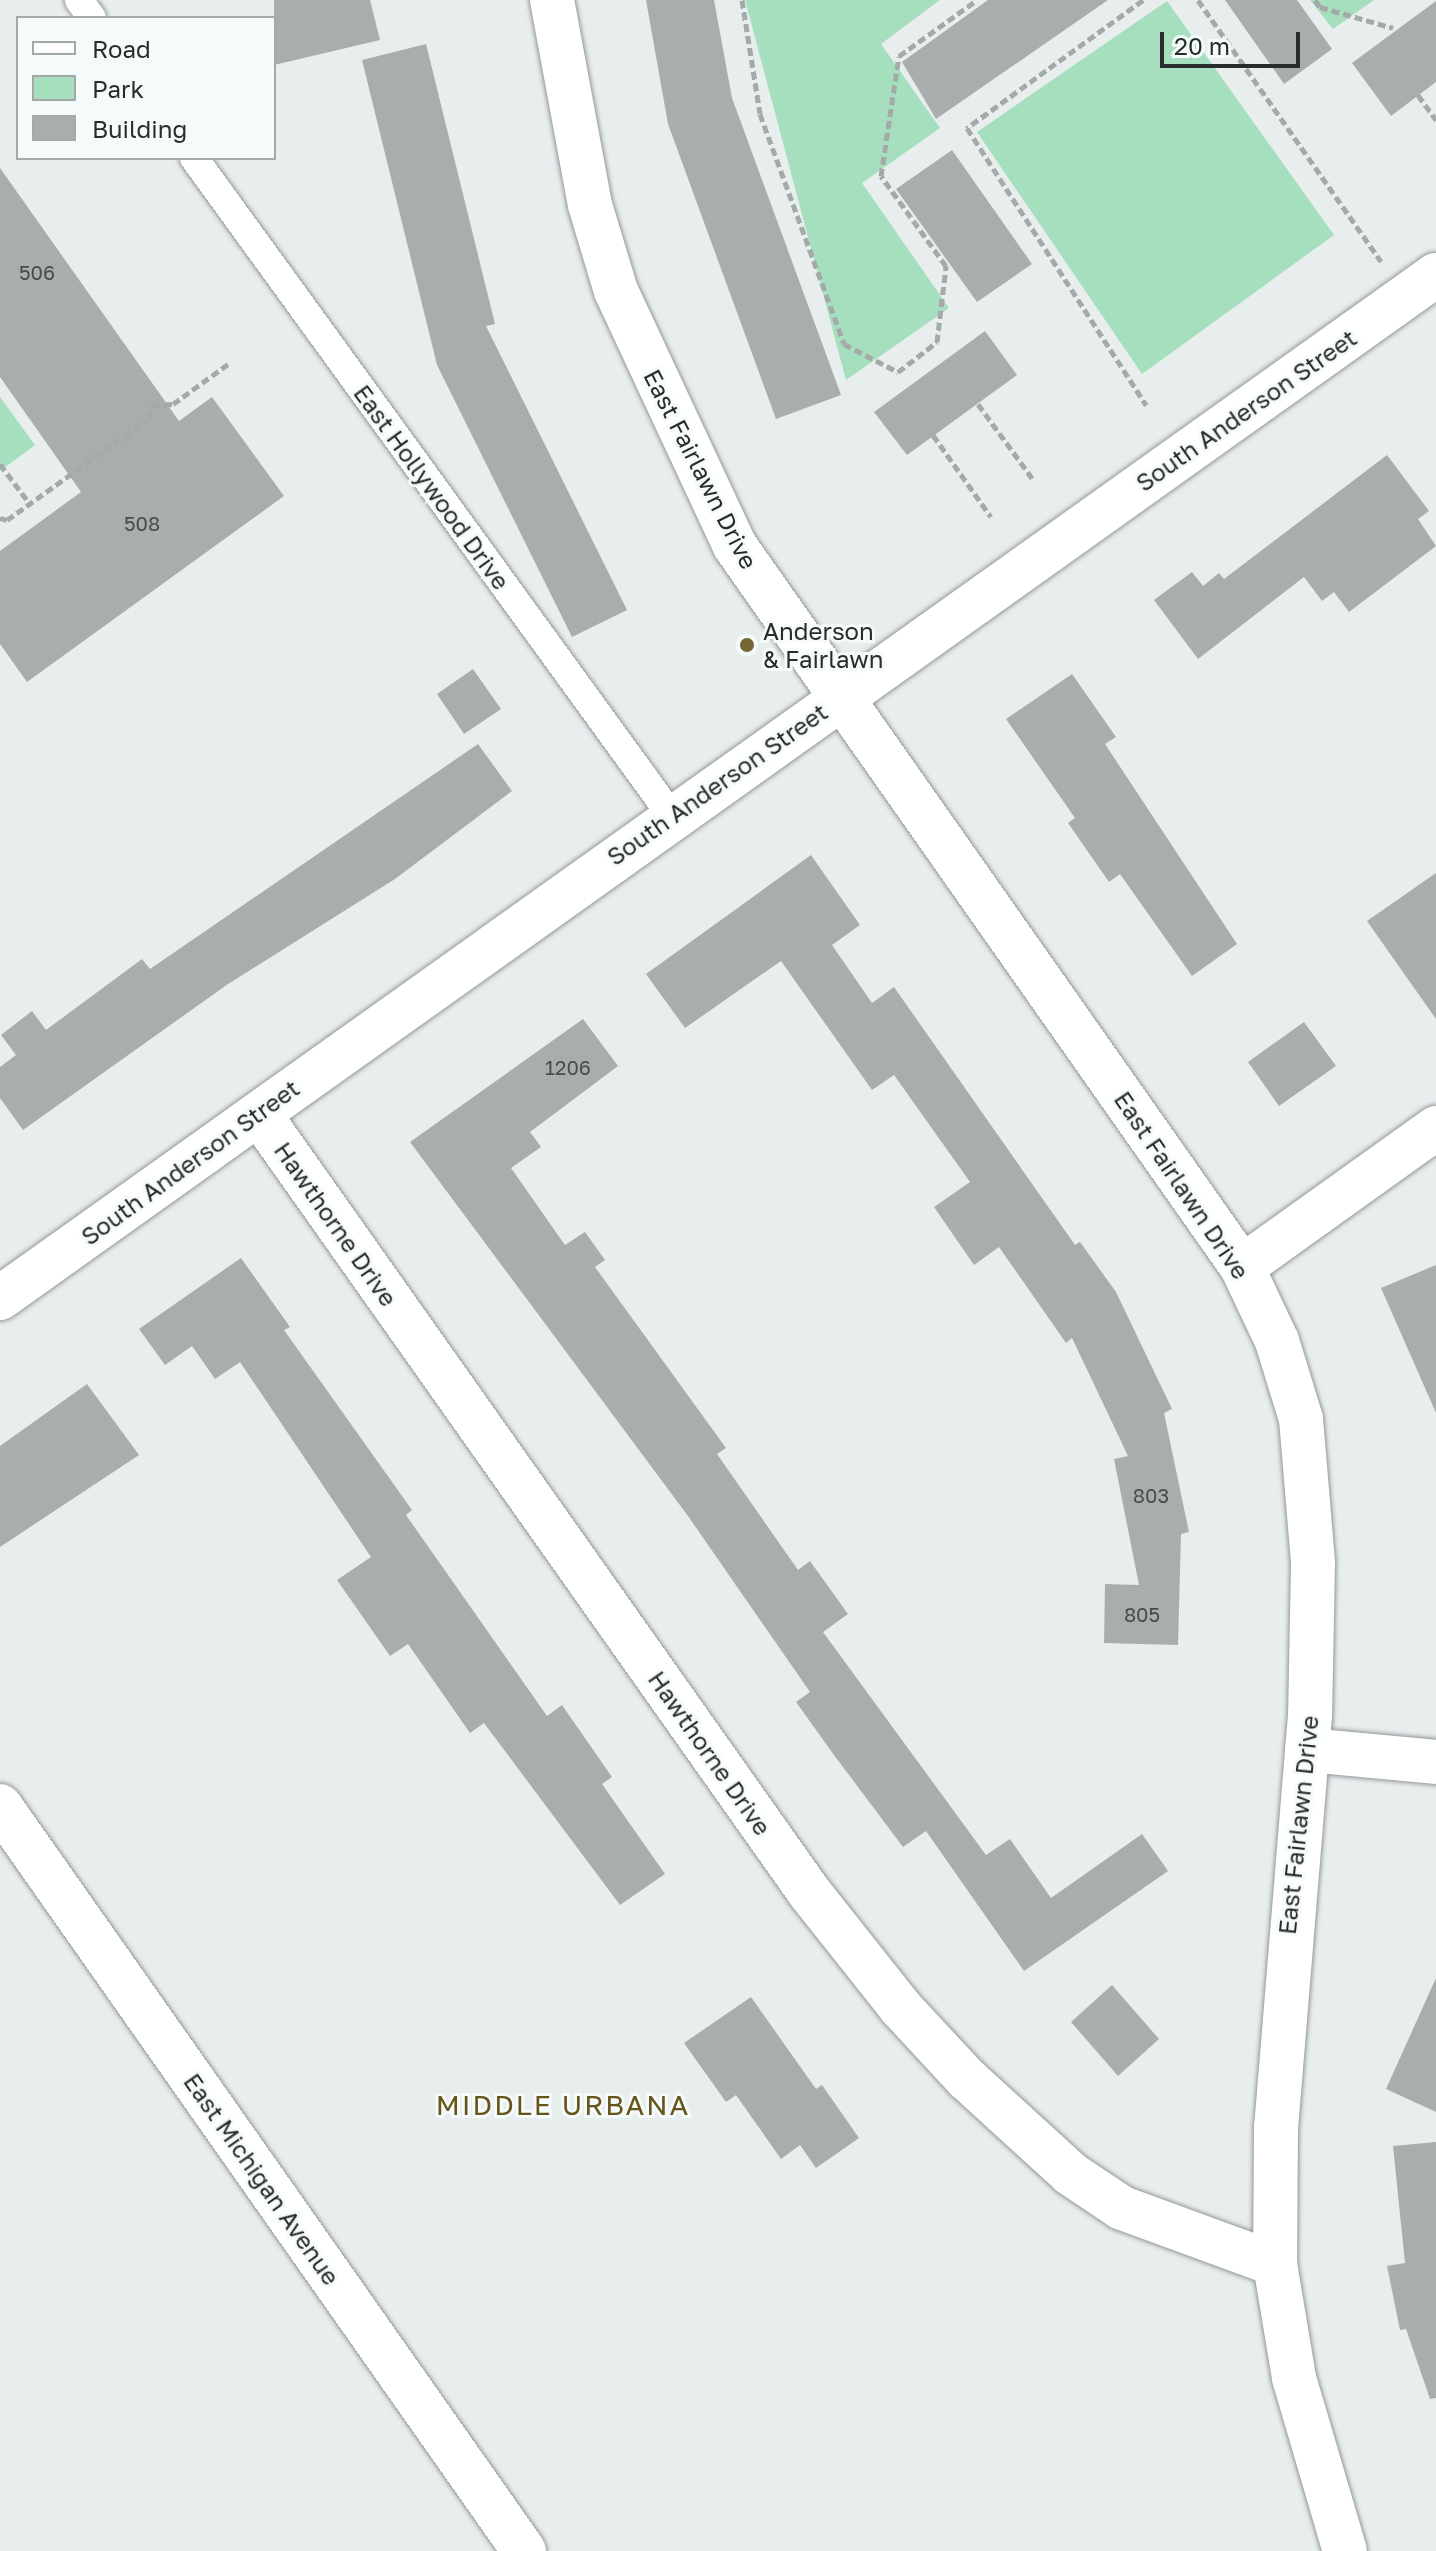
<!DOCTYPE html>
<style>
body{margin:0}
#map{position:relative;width:1436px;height:2551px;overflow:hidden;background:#e8edee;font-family:"Golos Text",sans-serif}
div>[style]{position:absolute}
.green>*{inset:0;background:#a5dfbe}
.building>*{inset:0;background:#a9aead}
.path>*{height:5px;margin-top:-2.5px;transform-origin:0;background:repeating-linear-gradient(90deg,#a4a9a9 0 8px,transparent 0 12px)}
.roads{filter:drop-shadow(0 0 2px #939899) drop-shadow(0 0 2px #939899)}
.lane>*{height:28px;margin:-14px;padding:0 14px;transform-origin:14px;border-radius:14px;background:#fff}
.street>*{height:44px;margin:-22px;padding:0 22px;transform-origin:22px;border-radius:22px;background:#fff}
.dots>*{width:22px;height:22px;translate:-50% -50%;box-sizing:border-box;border:4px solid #f5fbfb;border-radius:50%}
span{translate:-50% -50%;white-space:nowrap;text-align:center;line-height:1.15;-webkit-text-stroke:6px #f5fbfb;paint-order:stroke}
.number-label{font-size:20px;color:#494c4c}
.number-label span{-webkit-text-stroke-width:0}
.street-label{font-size:24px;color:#292c2c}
.poi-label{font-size:24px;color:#292c2c}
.left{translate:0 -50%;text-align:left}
.quarter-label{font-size:28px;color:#665418;letter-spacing:2px}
.legend{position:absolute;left:16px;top:16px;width:260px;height:144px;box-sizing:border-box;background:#f5fbfb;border:2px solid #a3a8a8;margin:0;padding:10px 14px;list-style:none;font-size:24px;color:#292c2c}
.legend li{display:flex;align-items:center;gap:16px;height:40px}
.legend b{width:40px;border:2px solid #a3a8a8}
.scale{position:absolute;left:1160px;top:32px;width:140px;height:36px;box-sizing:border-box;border:4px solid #292c2c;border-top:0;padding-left:10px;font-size:24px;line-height:28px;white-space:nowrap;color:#292c2c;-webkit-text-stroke:6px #f5fbfb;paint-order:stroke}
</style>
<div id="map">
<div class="green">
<div style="clip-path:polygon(745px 0,940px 0,881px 44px,940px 128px,862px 183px,949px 308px,846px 380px)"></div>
<div style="clip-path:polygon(1310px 0,1374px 0,1333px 29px)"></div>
<div style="clip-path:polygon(1167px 1px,1334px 235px,1142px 374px,977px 132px)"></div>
<div style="clip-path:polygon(0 397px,35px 445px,0 471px)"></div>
</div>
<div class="building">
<div style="clip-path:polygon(274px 0,370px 0,380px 40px,274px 65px)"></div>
<div style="clip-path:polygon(646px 0,714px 0,732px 98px,841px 395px,776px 419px,668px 124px)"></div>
<div style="clip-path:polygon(988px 0,1108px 0,936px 119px,902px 62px)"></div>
<div style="clip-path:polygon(1225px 0,1297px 0,1332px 49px,1284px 84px)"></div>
<div style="clip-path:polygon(1436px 1px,1436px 82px,1391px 116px,1352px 63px)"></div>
<div style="clip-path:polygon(426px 44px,495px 324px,486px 326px,627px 610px,572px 637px,437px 365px,362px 60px)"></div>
<div style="clip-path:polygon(952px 150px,1032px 264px,977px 302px,896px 189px)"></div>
<div style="clip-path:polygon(0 168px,179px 421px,212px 397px,284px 496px,27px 682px,0 644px,0 551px,81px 492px,0 377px)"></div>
<div style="clip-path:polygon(985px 331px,1017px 375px,907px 455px,874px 412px)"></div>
<div style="clip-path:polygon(1387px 455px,1429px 511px,1418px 519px,1436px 546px,1349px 612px,1334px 592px,1322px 601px,1304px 577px,1198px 659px,1154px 600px,1192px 572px,1203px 586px,1219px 573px,1224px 579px)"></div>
<div style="clip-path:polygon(473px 669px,501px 709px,464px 734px,437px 694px)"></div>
<div style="clip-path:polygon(1072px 674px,1116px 737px,1105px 744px,1237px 944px,1192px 976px,1120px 874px,1109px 882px,1068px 823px,1075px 818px,1006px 719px)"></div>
<div style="clip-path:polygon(478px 744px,512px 791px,395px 879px,228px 984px,23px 1130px,0 1098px,0 1067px,16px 1055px,1px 1035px,32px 1011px,46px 1030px,142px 959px,150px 969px)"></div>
<div style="clip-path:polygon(811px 855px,860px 925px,832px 945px,872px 1003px,894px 987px,1075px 1245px,1080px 1242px,1116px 1292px,1172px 1409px,1164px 1413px,1189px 1532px,1181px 1534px,1178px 1645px,1104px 1643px,1105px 1584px,1139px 1585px,1114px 1459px,1128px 1456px,1072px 1338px,1066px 1343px,999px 1247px,974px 1265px,934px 1207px,970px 1182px,894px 1075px,872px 1090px,781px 961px,685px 1028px,646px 974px)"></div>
<div style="clip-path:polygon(1436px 873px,1436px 1019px,1367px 921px)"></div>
<div style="clip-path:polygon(583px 1019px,618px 1066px,530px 1132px,541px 1147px,511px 1168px,565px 1245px,585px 1232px,605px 1260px,595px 1267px,726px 1448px,717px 1454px,798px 1570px,810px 1561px,848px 1614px,823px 1632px,986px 1855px,1010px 1839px,1051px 1898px,1142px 1834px,1168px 1871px,1024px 1971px,926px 1831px,903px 1847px,834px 1755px,796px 1702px,810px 1692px,688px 1516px,410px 1142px)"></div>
<div style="clip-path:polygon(1304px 1022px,1336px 1066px,1279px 1106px,1248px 1062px)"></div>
<div style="clip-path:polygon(241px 1258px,290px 1327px,284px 1330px,412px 1510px,406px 1515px,547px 1716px,562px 1705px,612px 1777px,602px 1784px,665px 1874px,620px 1905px,484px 1723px,470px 1733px,408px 1644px,390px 1656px,337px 1580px,371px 1557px,240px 1362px,215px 1379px,192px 1346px,165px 1365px,139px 1329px)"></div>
<div style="clip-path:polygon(1436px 1265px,1436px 1413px,1381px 1288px)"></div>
<div style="clip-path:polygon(87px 1384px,139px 1455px,0 1547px,0 1446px)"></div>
<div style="clip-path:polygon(1436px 1978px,1436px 2112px,1386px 2089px)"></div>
<div style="clip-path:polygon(1112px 1985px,1159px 2039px,1118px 2076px,1071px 2022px)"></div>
<div style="clip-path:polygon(751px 1997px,816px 2089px,822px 2085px,859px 2138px,816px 2168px,800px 2145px,781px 2159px,736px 2095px,726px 2102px,684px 2043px)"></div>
<div style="clip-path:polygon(1436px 2142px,1436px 2398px,1430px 2399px,1406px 2329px,1400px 2330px,1387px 2266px,1405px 2263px,1393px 2146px)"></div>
</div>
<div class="path">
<div style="left:742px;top:0;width:115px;rotate:81deg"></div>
<div style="left:760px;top:114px;width:245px;rotate:69.9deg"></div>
<div style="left:844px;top:344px;width:61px;rotate:27.4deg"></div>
<div style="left:898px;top:372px;width:49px;rotate:-37.6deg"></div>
<div style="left:937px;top:342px;width:77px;rotate:-83.2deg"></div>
<div style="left:946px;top:266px;width:111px;rotate:-125.8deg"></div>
<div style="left:881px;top:176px;width:121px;rotate:-81.5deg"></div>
<div style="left:899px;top:56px;width:96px;rotate:-35.7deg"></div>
<div style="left:1143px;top:0;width:218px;rotate:144deg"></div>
<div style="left:967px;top:128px;width:330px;rotate:57.1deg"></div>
<div style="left:1198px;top:0;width:319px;rotate:55deg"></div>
<div style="left:1315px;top:0;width:9px;rotate:54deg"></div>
<div style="left:1320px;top:7px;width:76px;rotate:16deg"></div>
<div style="left:1418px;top:95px;width:31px;rotate:54deg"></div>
<div style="left:978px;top:404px;width:92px;rotate:53.9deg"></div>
<div style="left:933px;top:435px;width:100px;rotate:54.7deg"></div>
<div style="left:0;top:464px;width:50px;rotate:53.1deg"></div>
<div style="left:0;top:518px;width:7px;rotate:16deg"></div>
<div style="left:7px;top:520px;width:173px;rotate:-35.6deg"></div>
<div style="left:148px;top:419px;width:15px;rotate:-74deg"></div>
<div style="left:152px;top:405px;width:21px;rotate:-3deg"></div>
<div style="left:173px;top:404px;width:68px;rotate:-36deg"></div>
</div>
<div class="roads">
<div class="lane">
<div style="left:79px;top:0;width:22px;rotate:54deg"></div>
<div style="left:194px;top:158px;width:812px;rotate:54.02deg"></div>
</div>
<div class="street">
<div style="left:552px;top:0;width:208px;rotate:79.5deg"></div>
<div style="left:590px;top:205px;width:90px;rotate:73.2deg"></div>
<div style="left:616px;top:291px;width:281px;rotate:65deg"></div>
<div style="left:735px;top:546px;width:881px;rotate:54.89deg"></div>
<div style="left:1242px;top:1267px;width:82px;rotate:64.7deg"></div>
<div style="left:1277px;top:1341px;width:82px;rotate:72.9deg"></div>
<div style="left:1301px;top:1419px;width:144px;rotate:85.2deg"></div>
<div style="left:1313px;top:1563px;width:152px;rotate:91.1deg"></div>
<div style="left:1310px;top:1715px;width:413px;rotate:94.7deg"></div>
<div style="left:1276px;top:2127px;width:137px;rotate:90.4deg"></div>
<div style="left:1275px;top:2264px;width:116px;rotate:80.5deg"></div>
<div style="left:1294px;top:2378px;width:180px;rotate:73.6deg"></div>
<div style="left:259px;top:1114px;width:953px;rotate:54.74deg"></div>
<div style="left:809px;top:1892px;width:147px;rotate:51.6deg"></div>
<div style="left:900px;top:2007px;width:98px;rotate:47.1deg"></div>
<div style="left:967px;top:2079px;width:141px;rotate:42.4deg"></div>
<div style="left:1071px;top:2174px;width:61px;rotate:33.7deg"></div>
<div style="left:1122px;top:2208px;width:163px;rotate:20.1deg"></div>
<div style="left:1242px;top:1267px;width:239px;rotate:-35.6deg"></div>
<div style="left:0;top:1298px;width:1763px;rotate:-35.47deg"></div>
<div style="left:1307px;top:1750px;width:130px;rotate:5.3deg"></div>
<div style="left:0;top:1806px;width:911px;rotate:54.88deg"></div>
</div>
</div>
<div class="dots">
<div style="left:747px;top:645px;background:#766634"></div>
</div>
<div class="number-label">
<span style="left:37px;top:272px">506</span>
<span style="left:142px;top:523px">508</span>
<span style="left:568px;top:1067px">1206</span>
<span style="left:1151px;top:1495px">803</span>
<span style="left:1142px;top:1614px">805</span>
</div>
<div class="street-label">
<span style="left:1246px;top:410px;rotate:-35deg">South Anderson Street</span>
<span style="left:701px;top:469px;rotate:63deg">East Fairlawn Drive</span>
<span style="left:432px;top:487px;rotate:54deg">East Hollywood Drive</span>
<span style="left:717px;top:784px;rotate:-35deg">South Anderson Street</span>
<span style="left:190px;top:1162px;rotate:-36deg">South Anderson Street</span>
<span style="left:1182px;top:1185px;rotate:56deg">East Fairlawn Drive</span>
<span style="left:336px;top:1224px;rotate:55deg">Hawthorne Drive</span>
<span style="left:710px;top:1753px;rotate:55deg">Hawthorne Drive</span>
<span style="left:1298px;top:1825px;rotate:-84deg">East Fairlawn Drive</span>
<span style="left:262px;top:2179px;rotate:55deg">East Michigan Avenue</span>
</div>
<div class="poi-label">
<span class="left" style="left:763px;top:645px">Anderson<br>&amp; Fairlawn</span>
</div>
<div class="quarter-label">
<span style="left:563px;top:2105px">MIDDLE URBANA</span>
</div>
<ul class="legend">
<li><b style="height:10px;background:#fff"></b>Road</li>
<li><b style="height:22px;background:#a5dfbe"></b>Park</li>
<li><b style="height:22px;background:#a9aead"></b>Building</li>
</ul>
<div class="scale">20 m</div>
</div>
